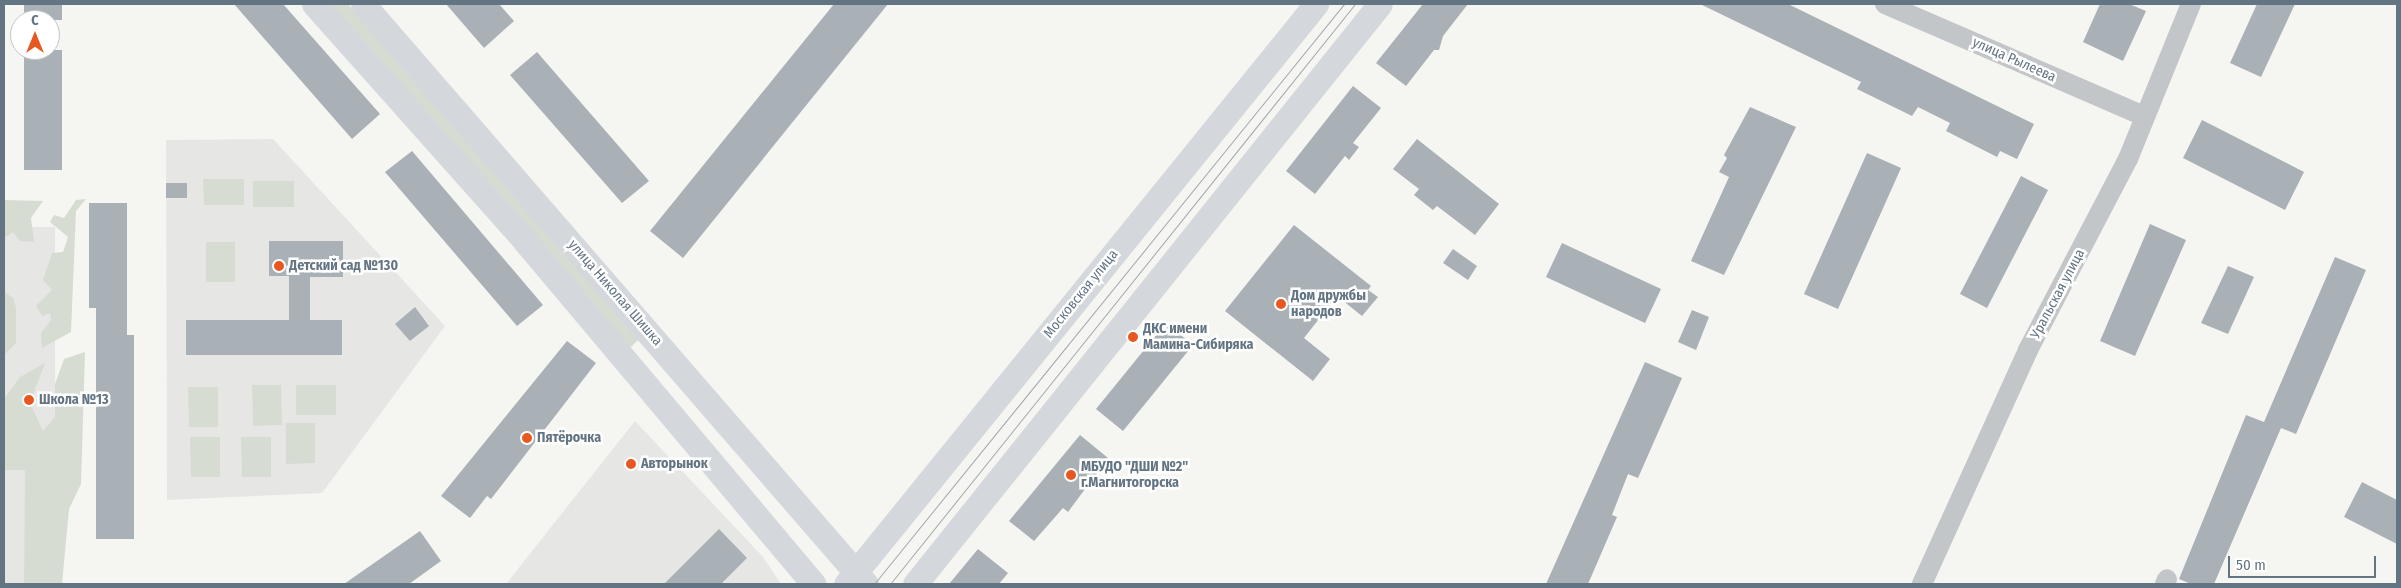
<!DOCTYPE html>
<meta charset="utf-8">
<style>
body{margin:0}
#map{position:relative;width:2401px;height:588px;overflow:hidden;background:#f5f5f1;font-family:"Fira Sans Condensed",sans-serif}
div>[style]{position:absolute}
.built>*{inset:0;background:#e6e7e5}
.green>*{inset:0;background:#d6dcd2}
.building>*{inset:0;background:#a9b1b7}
.minor>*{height:20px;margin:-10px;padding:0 10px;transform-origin:10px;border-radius:10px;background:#c2c6c9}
.major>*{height:25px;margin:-12.5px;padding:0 12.5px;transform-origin:12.5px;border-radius:12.5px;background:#d4d8dc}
.tram>*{height:1px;margin:-0.5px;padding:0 0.5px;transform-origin:0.5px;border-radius:0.5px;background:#a2a8ae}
.dots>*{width:14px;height:14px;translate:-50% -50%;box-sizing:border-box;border:2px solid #fff;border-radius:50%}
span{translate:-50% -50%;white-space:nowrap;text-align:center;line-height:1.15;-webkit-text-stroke:5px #fff;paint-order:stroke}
.street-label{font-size:14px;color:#637483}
.poi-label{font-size:14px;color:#637483;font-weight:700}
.left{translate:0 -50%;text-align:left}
.frame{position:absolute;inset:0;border:5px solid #637483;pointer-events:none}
.north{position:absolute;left:10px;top:10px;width:50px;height:50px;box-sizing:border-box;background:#fff;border:1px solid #c1c7cd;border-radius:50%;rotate:0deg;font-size:14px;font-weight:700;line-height:20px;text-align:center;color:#637483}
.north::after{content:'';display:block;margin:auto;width:18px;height:22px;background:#e8571f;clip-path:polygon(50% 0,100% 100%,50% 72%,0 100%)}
.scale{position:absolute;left:2228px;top:556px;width:148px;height:22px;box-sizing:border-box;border:2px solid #637483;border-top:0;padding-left:6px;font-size:15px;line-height:18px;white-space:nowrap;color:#637483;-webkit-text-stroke:4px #fff;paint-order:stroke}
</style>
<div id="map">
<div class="built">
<div style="clip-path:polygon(273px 139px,445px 326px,322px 493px,167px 500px,166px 140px)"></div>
<div style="clip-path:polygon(4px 227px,55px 227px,55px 584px,4px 584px)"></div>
<div style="clip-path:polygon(635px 421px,763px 557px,781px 584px,506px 584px)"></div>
</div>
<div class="green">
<div style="clip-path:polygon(320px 4px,348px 4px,642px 336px,628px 350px)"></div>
<div style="clip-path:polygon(203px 179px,244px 179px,244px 205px,204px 205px)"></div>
<div style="clip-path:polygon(253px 181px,294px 181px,294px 207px,253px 207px)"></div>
<div style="clip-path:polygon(86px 199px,76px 211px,71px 332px,42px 348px,41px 333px,51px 320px,50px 313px,42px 316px,36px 306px,52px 290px,43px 280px,52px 253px,63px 252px,68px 237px,50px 222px,54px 215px,64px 218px,76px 200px)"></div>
<div style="clip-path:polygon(4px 200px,43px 201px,31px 218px,34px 242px,20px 241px,13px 232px,4px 238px)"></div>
<div style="clip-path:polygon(206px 242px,235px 242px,235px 282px,206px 282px)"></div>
<div style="clip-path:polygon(4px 292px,13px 298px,16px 307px,16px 343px,4px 355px)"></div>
<div style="clip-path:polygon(85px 352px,81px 484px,69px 509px,62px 584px,24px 584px,25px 470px,4px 470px,4px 399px,20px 377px,45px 363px,30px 403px,43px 431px,55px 417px,55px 384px,64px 359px)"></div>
<div style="clip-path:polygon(252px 385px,281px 385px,282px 425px,253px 426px)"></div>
<div style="clip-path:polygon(296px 385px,336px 385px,336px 415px,296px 415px)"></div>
<div style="clip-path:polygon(188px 387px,218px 387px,218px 427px,189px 427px)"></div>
<div style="clip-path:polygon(286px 423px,315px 423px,315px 463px,286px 464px)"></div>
<div style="clip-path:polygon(190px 437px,220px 437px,220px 477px,191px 477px)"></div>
<div style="clip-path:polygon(241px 437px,271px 437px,271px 477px,242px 477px)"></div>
</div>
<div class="building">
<div style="clip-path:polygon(24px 4px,62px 4px,62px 20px,24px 20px)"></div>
<div style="clip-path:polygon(234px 4px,283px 4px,380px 114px,352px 139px)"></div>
<div style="clip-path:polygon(446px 4px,499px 4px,514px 21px,484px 48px)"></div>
<div style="clip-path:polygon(834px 4px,888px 4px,683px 258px,650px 231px)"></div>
<div style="clip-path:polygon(1423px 4px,1468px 4px,1443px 36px,1439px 50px,1434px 50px,1406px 86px,1376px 63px)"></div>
<div style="clip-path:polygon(1700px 4px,1788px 4px,2034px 124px,2017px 159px,2000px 151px,1997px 157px,1946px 131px,1950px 123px,1918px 107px,1912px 116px,1857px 89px,1861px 82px)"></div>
<div style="clip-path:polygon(2100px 4px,2129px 4px,2146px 11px,2123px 61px,2083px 42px)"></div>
<div style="clip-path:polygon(2257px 4px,2295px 4px,2261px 77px,2230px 63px)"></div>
<div style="clip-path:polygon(24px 50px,62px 50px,62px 170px,24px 170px)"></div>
<div style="clip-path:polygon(537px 52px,649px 181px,622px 203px,510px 75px)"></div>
<div style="clip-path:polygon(1353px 86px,1381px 108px,1353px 143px,1359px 147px,1349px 160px,1345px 156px,1315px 194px,1286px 171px)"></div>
<div style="clip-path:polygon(1750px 107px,1796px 127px,1724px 275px,1691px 261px,1729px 177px,1719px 172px,1727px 158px,1724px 155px)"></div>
<div style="clip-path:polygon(2202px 120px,2304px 172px,2285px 210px,2183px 158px)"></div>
<div style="clip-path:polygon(1417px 139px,1499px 204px,1475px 235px,1437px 206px,1433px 210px,1414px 195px,1419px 189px,1393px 169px)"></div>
<div style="clip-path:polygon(412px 151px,543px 305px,517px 326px,385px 172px)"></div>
<div style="clip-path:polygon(1867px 153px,1901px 168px,1838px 309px,1804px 294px)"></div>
<div style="clip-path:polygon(2021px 176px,2048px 190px,1987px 308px,1960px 294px)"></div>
<div style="clip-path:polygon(166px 183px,187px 183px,187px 198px,166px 198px)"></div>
<div style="clip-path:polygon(89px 203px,127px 203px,127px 335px,134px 335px,134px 539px,96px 539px,96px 308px,89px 308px)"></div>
<div style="clip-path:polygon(2150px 224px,2186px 240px,2135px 356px,2100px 341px)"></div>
<div style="clip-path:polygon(1294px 225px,1371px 286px,1368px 290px,1378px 297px,1362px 316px,1337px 296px,1304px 338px,1330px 359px,1313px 381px,1225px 311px)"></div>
<div style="clip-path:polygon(269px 241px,343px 241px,343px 277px,310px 277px,310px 320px,342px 320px,342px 355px,186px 355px,186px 320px,289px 320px,289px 276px,269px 276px)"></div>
<div style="clip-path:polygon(1562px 243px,1661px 289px,1645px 323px,1546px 277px)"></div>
<div style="clip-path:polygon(1453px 249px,1477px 266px,1468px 280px,1443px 263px)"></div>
<div style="clip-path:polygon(2335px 257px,2366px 270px,2296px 434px,2281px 428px,2214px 584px,2191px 584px,2179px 579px,2246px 415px,2264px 422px)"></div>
<div style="clip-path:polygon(2228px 266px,2254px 277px,2228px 334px,2201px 323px)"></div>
<div style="clip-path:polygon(415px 307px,429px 326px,410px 341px,395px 324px)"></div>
<div style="clip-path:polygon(1692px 310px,1709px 317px,1696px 350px,1678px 342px)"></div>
<div style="clip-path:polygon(1166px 323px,1193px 345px,1123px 431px,1096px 409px)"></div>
<div style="clip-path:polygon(567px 341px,596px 363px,491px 499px,487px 496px,470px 518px,441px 496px)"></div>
<div style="clip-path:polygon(1645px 362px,1682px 378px,1638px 478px,1628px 474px,1612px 515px,1617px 517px,1588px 584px,1546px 584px)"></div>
<div style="clip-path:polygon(1080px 435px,1108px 458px,1068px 512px,1063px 508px,1034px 541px,1009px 521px)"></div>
<div style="clip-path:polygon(2362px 482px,2397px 500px,2397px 544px,2344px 517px)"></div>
<div style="clip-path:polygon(719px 529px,747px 558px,721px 584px,664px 584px)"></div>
<div style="clip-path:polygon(420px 531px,441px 561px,409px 584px,344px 584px)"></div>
<div style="clip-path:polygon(978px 549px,1008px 573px,999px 584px,949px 584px)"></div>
</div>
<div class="minor">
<div style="left:1885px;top:4px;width:282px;rotate:23.4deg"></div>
<div style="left:1922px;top:584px;width:257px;rotate:-65.6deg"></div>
<div style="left:2028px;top:350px;width:216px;rotate:-62.4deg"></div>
<div style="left:2128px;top:159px;width:167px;rotate:-67.9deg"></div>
<div style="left:2165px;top:584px;width:5px;rotate:-68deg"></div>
</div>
<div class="major">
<div style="left:314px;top:4px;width:299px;rotate:48.3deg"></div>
<div style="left:513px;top:227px;width:467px;rotate:49.9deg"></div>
<div style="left:363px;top:4px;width:768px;rotate:49.07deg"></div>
<div style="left:846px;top:584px;width:747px;rotate:-50.98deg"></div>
<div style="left:915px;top:584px;width:743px;rotate:-51.28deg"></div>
</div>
<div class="tram">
<div style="left:874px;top:584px;width:747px;rotate:-50.98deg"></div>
<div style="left:890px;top:584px;width:743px;rotate:-51.28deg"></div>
</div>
<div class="dots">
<div style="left:279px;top:266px;background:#e8571f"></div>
<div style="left:1281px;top:304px;background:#e8571f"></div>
<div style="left:1133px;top:337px;background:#e8571f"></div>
<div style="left:29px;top:400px;background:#e8571f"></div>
<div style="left:527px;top:438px;background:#e8571f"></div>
<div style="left:631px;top:464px;background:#e8571f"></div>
<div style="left:1071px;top:475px;background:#e8571f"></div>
</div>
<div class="street-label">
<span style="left:2014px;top:60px;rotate:24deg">улица Рылеева</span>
<span style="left:615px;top:293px;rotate:49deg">улица Николая Шишка</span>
<span style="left:1081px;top:294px;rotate:-51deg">Московская улица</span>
<span style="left:2058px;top:294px;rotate:-62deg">Уральская улица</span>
</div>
<div class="poi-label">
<span class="left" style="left:289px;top:266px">Детский сад №130</span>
<span class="left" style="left:1291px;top:304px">Дом дружбы<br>народов</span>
<span class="left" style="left:1143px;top:337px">ДКС имени<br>Мамина-Сибиряка</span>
<span class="left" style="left:39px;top:400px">Школа №13</span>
<span class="left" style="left:537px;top:438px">Пятёрочка</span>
<span class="left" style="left:641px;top:464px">Авторынок</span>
<span class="left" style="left:1081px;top:475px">МБУДО "ДШИ №2"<br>г.Магнитогорска</span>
</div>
<div class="frame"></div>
<div class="north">С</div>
<div class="scale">50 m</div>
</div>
